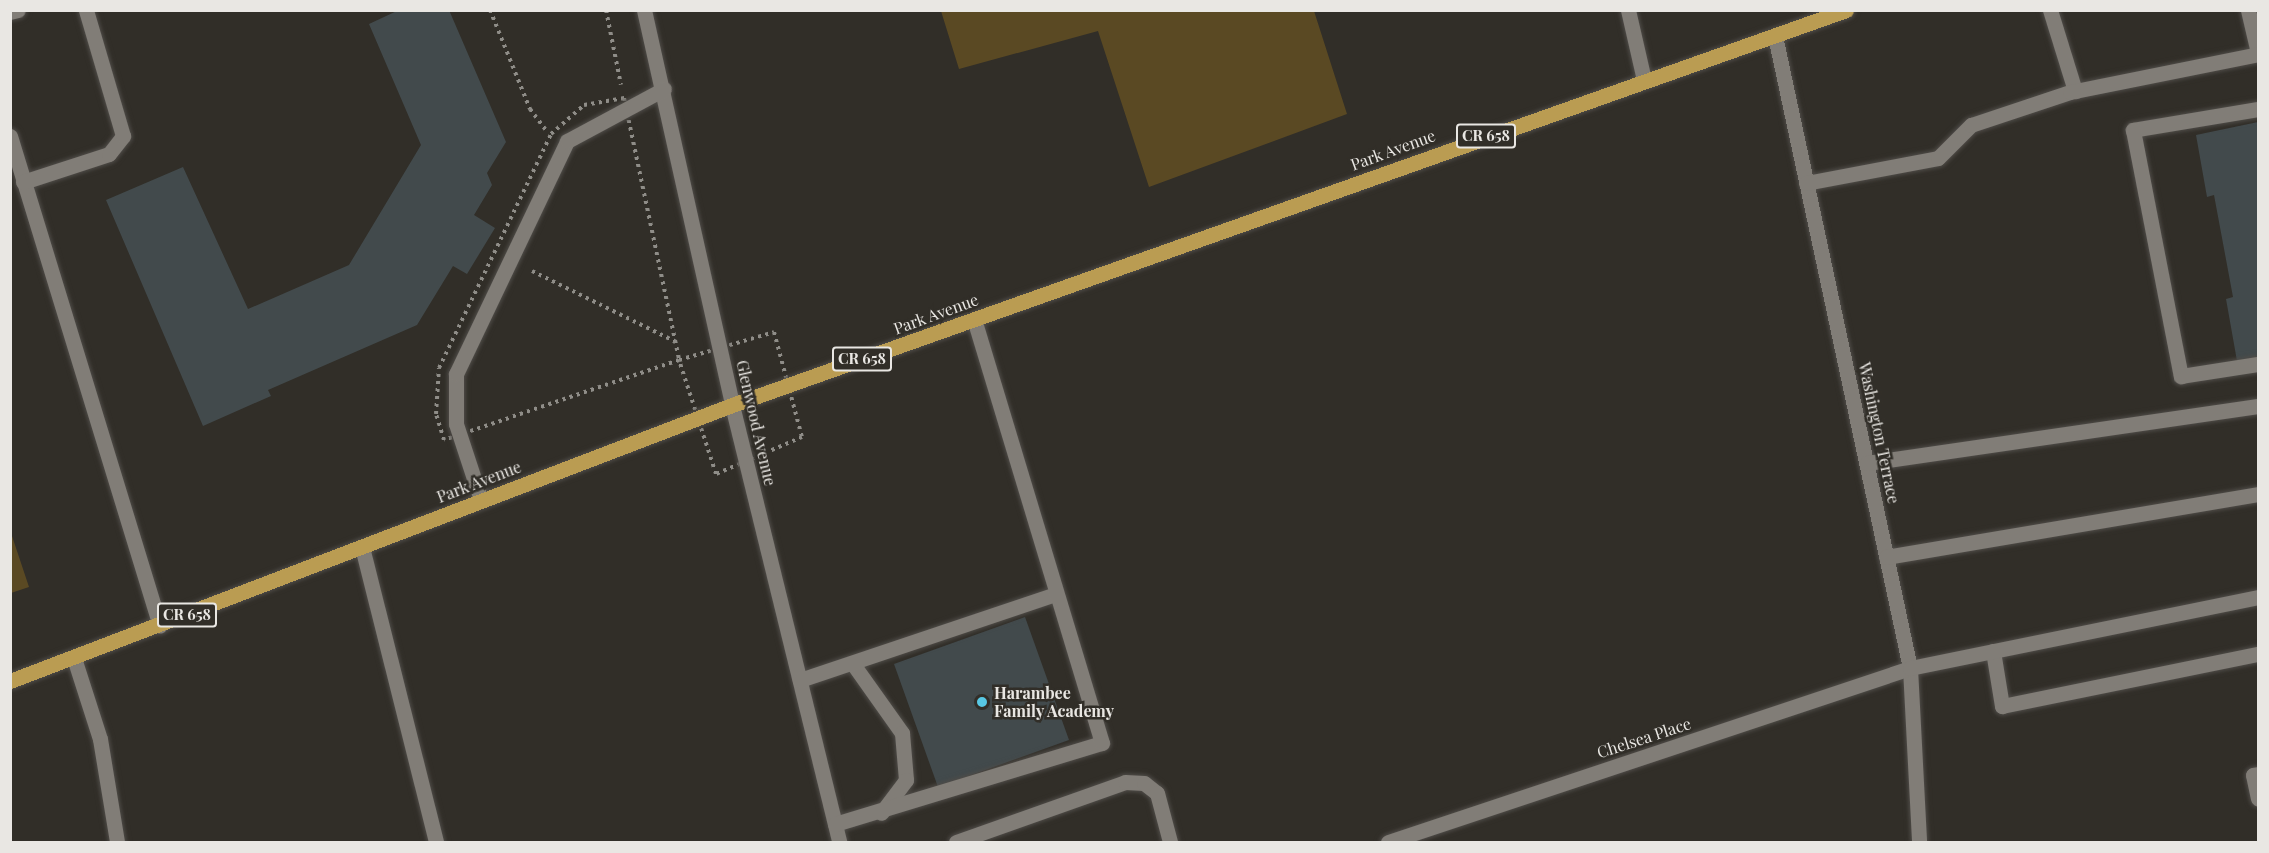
<!DOCTYPE html>
<style>
body{margin:0}
#map{position:relative;width:2269px;height:853px;overflow:hidden;background:#312e28;font-family:"Playfair Display",serif}
div>[style]{position:absolute}
.green>*{inset:0;background:#5a4923}
.building>*{inset:0;background:#424a4c}
.path>*{height:4px;margin-top:-2px;transform-origin:0;background:repeating-linear-gradient(90deg,#8f8d88 0 3px,transparent 0 7.5px)}
.roads{filter:drop-shadow(0 0 2px #4f4c48) drop-shadow(0 0 2px #4f4c48)}
.minor>*{height:15px;margin:-7.5px;padding:0 7.5px;transform-origin:7.5px;border-radius:7.5px;background:#817d77}
.major>*{height:15px;margin:-7.5px;padding:0 7.5px;transform-origin:7.5px;border-radius:7.5px;background:#ba9c52}
.dots>*{width:16px;height:16px;translate:-50% -50%;box-sizing:border-box;border:3px solid #312e28;border-radius:50%}
span{translate:-50% -50%;white-space:nowrap;text-align:center;line-height:1.15;-webkit-text-stroke:5px #312e28;paint-order:stroke}
.shield-label span{padding:2px 4px;background:#312e28;border:2px solid;border-radius:4px;-webkit-text-stroke-width:0}
.shield-label{font-size:15px;color:#e9e7e3;font-weight:700}
.street-label{font-size:16px;color:#e9e7e3}
.poi-label{font-size:16px;color:#e9e7e3;font-weight:700}
.left{translate:0 -50%;text-align:left}
.frame{position:absolute;inset:0;border:12px solid #e9e7e3;pointer-events:none}
</style>
<div id="map">
<div class="green">
<div style="clip-path:polygon(941px 11px,1314px 11px,1347px 114px,1149px 187px,1098px 31px,959px 69px)"></div>
<div style="clip-path:polygon(10px 530px,29px 587px,11px 593px,10px 593px)"></div>
</div>
<div class="building">
<div style="clip-path:polygon(399px 10px,449px 10px,506px 142px,487px 173px,492px 185px,474px 215px,495px 228px,467px 274px,453px 266px,417px 325px,268px 390px,271px 396px,203px 426px,106px 200px,183px 167px,248px 309px,349px 265px,421px 145px,369px 24px)"></div>
<div style="clip-path:polygon(2258px 122px,2258px 357px,2237px 361px,2226px 299px,2233px 297px,2214px 195px,2207px 197px,2196px 135px)"></div>
<div style="clip-path:polygon(1025px 617px,1069px 740px,938px 787px,894px 664px)"></div>
</div>
<div class="path">
<div style="left:490px;top:10px;width:107px;rotate:68deg"></div>
<div style="left:530px;top:109px;width:26px;rotate:53deg"></div>
<div style="left:606px;top:10px;width:76px;rotate:78.7deg"></div>
<div style="left:624px;top:98px;width:268px;rotate:78.1deg"></div>
<div style="left:679px;top:360px;width:248px;rotate:161.2deg"></div>
<div style="left:444px;top:440px;width:27px;rotate:-107deg"></div>
<div style="left:436px;top:414px;width:46px;rotate:-86.3deg"></div>
<div style="left:439px;top:368px;width:259px;rotate:-64.4deg"></div>
<div style="left:551px;top:134px;width:44px;rotate:-41.3deg"></div>
<div style="left:584px;top:105px;width:41px;rotate:-9.9deg"></div>
<div style="left:532px;top:271px;width:161px;rotate:26.2deg"></div>
<div style="left:774px;top:332px;width:109px;rotate:75.1deg"></div>
<div style="left:802px;top:437px;width:94px;rotate:156.7deg"></div>
<div style="left:716px;top:474px;width:120px;rotate:-108deg"></div>
<div style="left:679px;top:360px;width:99px;rotate:-16.4deg"></div>
</div>
<div class="roads">
<div class="minor">
<div style="left:644px;top:10px;width:405px;rotate:77.4deg"></div>
<div style="left:732px;top:405px;width:450px;rotate:76.2deg"></div>
<div style="left:1628px;top:10px;width:72px;rotate:77.1deg"></div>
<div style="left:2050px;top:10px;width:85px;rotate:72.8deg"></div>
<div style="left:2248px;top:10px;width:44px;rotate:76.9deg"></div>
<div style="left:10px;top:12px;width:8px;rotate:-14deg"></div>
<div style="left:1775px;top:36px;width:646px;rotate:77.94deg"></div>
<div style="left:1910px;top:668px;width:174px;rotate:87deg"></div>
<div style="left:2258px;top:109px;width:127px;rotate:170.5deg"></div>
<div style="left:2133px;top:130px;width:251px;rotate:79deg"></div>
<div style="left:2181px;top:376px;width:78px;rotate:-8.9deg"></div>
<div style="left:10px;top:136px;width:512px;rotate:72.98deg"></div>
<div style="left:23px;top:182px;width:90px;rotate:-18deg"></div>
<div style="left:109px;top:154px;width:23px;rotate:-52deg"></div>
<div style="left:123px;top:136px;width:131px;rotate:-106.4deg"></div>
<div style="left:1806px;top:183px;width:134px;rotate:-10.7deg"></div>
<div style="left:1938px;top:158px;width:47px;rotate:-45deg"></div>
<div style="left:1971px;top:125px;width:104px;rotate:-18.4deg"></div>
<div style="left:2070px;top:92px;width:192px;rotate:-11.4deg"></div>
<div style="left:1867px;top:463px;width:395px;rotate:-8.3deg"></div>
<div style="left:481px;top:500px;width:80px;rotate:-108.2deg"></div>
<div style="left:456px;top:424px;width:50px;rotate:-90deg"></div>
<div style="left:456px;top:374px;width:258px;rotate:-64.5deg"></div>
<div style="left:567px;top:141px;width:110px;rotate:-28.2deg"></div>
<div style="left:362px;top:547px;width:304px;rotate:75.9deg"></div>
<div style="left:1886px;top:557px;width:377px;rotate:-9.6deg"></div>
<div style="left:1993px;top:651px;width:56px;rotate:80.7deg"></div>
<div style="left:2002px;top:706px;width:261px;rotate:-11.5deg"></div>
<div style="left:74px;top:658px;width:85px;rotate:72.2deg"></div>
<div style="left:100px;top:739px;width:104px;rotate:80.6deg"></div>
<div style="left:853px;top:664px;width:85px;rotate:54.6deg"></div>
<div style="left:902px;top:733px;width:47px;rotate:85.1deg"></div>
<div style="left:906px;top:780px;width:41px;rotate:127.1deg"></div>
<div style="left:800px;top:680px;width:270px;rotate:-18.6deg"></div>
<div style="left:2258px;top:774px;width:5px;rotate:169deg"></div>
<div style="left:2253px;top:775px;width:24px;rotate:78deg"></div>
<div style="left:835px;top:824px;width:279px;rotate:-16.9deg"></div>
<div style="left:1102px;top:743px;width:442px;rotate:-106.8deg"></div>
<div style="left:956px;top:842px;width:179px;rotate:-19.5deg"></div>
<div style="left:1125px;top:782px;width:19px;rotate:3deg"></div>
<div style="left:1144px;top:783px;width:16px;rotate:38deg"></div>
<div style="left:1157px;top:793px;width:51px;rotate:75.1deg"></div>
<div style="left:1388px;top:842px;width:550px;rotate:-18.43deg"></div>
<div style="left:1910px;top:668px;width:355px;rotate:-11.5deg"></div>
</div>
<div class="major">
<div style="left:10px;top:681px;width:773px;rotate:-20.92deg"></div>
<div style="left:732px;top:405px;width:1182px;rotate:-19.52deg"></div>
</div>
</div>
<div class="dots">
<div style="left:982px;top:702px;background:#58c8e4"></div>
</div>
<div class="shield-label">
<span style="left:1486px;top:136px">CR 658</span>
<span style="left:862px;top:359px">CR 658</span>
<span style="left:187px;top:615px">CR 658</span>
</div>
<div class="street-label">
<span style="left:1393px;top:150px;rotate:-20deg">Park Avenue</span>
<span style="left:936px;top:314px;rotate:-20deg">Park Avenue</span>
<span style="left:756px;top:423px;rotate:77deg">Glenwood Avenue</span>
<span style="left:1879px;top:433px;rotate:78deg">Washington Terrace</span>
<span style="left:479px;top:482px;rotate:-21deg">Park Avenue</span>
<span style="left:1644px;top:738px;rotate:-18deg">Chelsea Place</span>
</div>
<div class="poi-label">
<span class="left" style="left:994px;top:702px">Harambee<br>Family Academy</span>
</div>
<div class="frame"></div>
</div>
